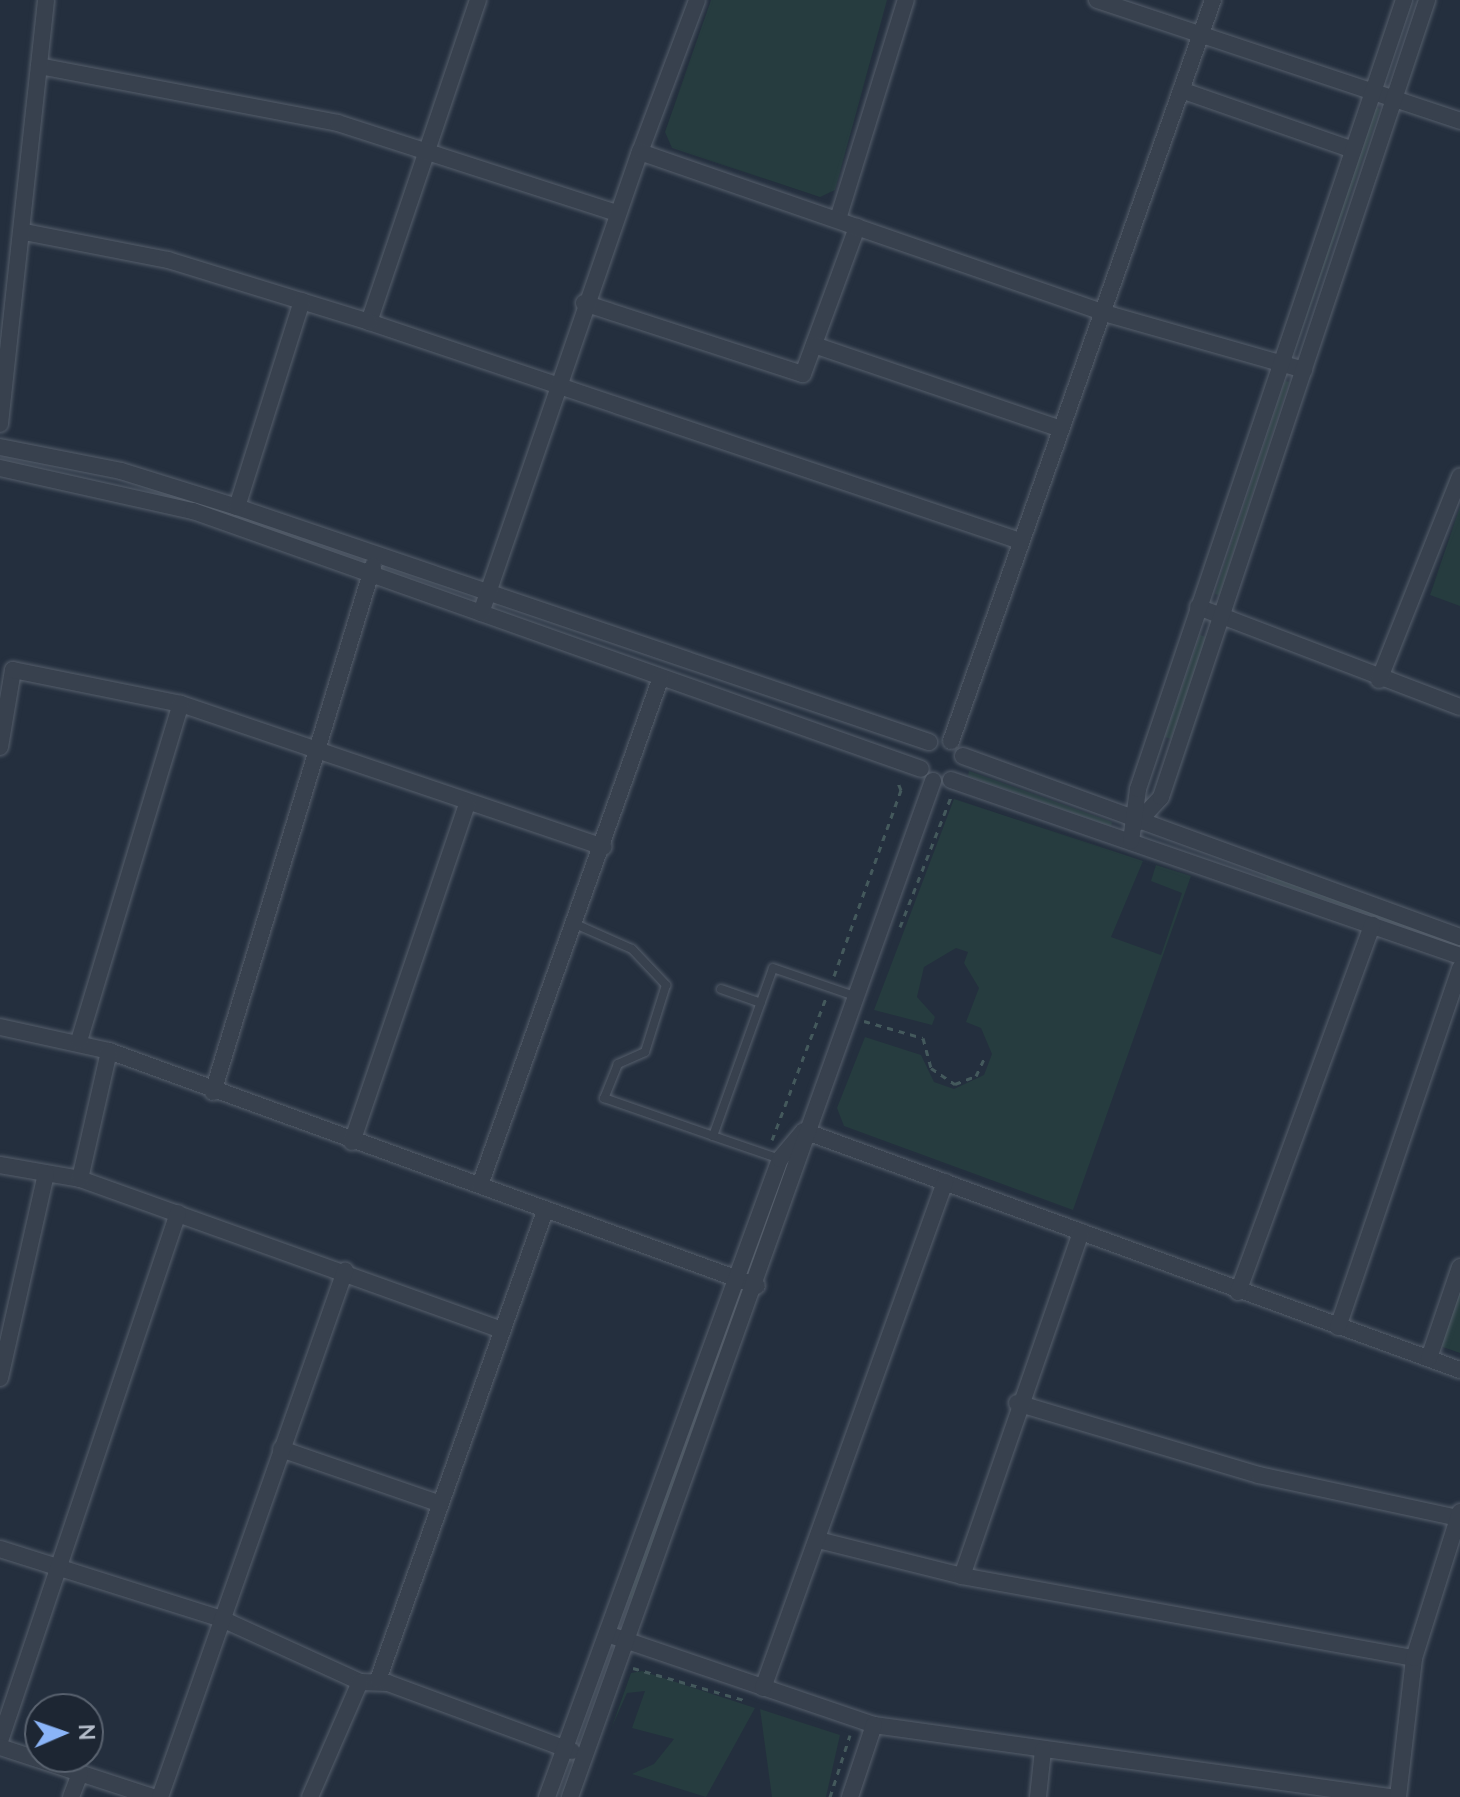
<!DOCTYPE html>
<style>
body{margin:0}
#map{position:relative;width:1460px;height:1797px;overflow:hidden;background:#242f3e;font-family:"Nunito Sans",sans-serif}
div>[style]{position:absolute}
.green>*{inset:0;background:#263c3f}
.path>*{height:3px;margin-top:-1.5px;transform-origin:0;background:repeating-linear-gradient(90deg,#44595c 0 6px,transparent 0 12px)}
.roads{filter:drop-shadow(0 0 2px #565f6c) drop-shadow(0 0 2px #565f6c)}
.lane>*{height:8px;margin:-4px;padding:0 4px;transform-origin:4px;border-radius:4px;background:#38414e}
.street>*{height:16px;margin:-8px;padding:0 8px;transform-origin:8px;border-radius:8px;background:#38414e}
span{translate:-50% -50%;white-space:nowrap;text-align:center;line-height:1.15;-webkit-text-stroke:8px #1d2633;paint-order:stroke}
.north{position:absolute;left:24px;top:1693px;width:80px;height:80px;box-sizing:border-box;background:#1d2633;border:2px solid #59626f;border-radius:50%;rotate:88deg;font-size:22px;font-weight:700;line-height:32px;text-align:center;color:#b4bcc9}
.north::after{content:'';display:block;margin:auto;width:28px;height:36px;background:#8ab4f8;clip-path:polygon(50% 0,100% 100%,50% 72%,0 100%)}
</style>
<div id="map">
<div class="green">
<div style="clip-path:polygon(711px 0,887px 0,835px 190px,820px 197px,672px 148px,665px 132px)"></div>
<div style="clip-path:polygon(1375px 107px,1380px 109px,1294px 354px)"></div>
<div style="clip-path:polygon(1285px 381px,1289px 382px,1219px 595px,1215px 594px)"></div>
<div style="clip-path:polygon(1460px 507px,1460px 606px,1430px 595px)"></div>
<div style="clip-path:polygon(1200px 635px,1206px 637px,1171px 739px,1165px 737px)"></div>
<div style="clip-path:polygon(969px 771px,1112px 822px,1111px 826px,968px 776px)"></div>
<div style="clip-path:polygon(954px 799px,1143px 861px,1111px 937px,1161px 955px,1182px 893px,1151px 881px,1156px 865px,1191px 876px,1073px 1210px,844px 1126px,837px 1108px,865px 1037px,921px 1055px,934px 1082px,954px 1089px,984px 1075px,992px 1054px,981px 1028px,966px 1022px,979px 988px,964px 963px,968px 952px,956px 948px,924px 967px,917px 997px,935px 1017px,932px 1025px,874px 1010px)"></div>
<div style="clip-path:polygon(1267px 875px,1460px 942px,1460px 946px,1266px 879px)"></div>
<div style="clip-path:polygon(1460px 1284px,1460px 1353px,1437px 1345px)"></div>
<div style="clip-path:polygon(737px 1304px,742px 1306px,634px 1600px,628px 1598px)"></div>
<div style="clip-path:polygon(642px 1671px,755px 1708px,706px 1797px,632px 1774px,654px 1764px,674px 1739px,632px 1728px,645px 1691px,627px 1693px,611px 1729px,631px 1673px)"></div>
<div style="clip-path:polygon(760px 1709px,840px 1735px,826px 1797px,772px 1797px)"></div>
</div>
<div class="path">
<div style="left:900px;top:927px;width:140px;rotate:-68.6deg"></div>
<div style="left:834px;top:976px;width:198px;rotate:-70.2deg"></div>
<div style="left:901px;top:790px;width:11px;rotate:-112deg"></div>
<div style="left:864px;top:1021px;width:61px;rotate:16.1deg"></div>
<div style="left:923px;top:1038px;width:31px;rotate:75deg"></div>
<div style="left:931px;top:1068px;width:29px;rotate:34deg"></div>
<div style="left:955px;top:1084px;width:22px;rotate:-21deg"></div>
<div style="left:976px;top:1076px;width:19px;rotate:-65deg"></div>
<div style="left:772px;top:1140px;width:152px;rotate:-69.2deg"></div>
<div style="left:633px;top:1668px;width:116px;rotate:16.1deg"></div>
<div style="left:830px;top:1797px;width:65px;rotate:-72.1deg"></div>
</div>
<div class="roads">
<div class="lane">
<div style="left:573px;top:923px;width:64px;rotate:23.8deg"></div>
<div style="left:632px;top:949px;width:50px;rotate:46.6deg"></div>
<div style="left:666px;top:985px;width:70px;rotate:107.4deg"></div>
<div style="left:645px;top:1052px;width:30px;rotate:156deg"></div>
<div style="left:618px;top:1064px;width:37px;rotate:112deg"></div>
<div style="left:604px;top:1098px;width:115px;rotate:19.2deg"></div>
<div style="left:721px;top:989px;width:42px;rotate:19.3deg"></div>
<div style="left:780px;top:1159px;width:71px;rotate:-161.1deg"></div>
<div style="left:713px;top:1136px;width:178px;rotate:-70.3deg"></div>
<div style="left:773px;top:968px;width:83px;rotate:18.9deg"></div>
</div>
<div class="street">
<div style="left:478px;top:0;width:340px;rotate:108.7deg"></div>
<div style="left:369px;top:322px;width:687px;rotate:18.59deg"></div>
<div style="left:1097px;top:0;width:383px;rotate:18.4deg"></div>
<div style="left:39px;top:66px;width:304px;rotate:10.8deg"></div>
<div style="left:338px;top:123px;width:290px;rotate:17.9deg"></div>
<div style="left:1181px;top:90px;width:182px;rotate:19.2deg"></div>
<div style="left:640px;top:152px;width:162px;rotate:-69.4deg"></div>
<div style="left:838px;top:219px;width:229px;rotate:-72.8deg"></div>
<div style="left:24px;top:232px;width:147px;rotate:11deg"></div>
<div style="left:168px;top:260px;width:210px;rotate:17.1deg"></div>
<div style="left:584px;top:303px;width:230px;rotate:18deg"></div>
<div style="left:803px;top:374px;width:157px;rotate:-69.8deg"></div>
<div style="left:814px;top:345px;width:261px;rotate:18.8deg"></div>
<div style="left:0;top:424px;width:426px;rotate:-83.8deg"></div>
<div style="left:0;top:447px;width:123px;rotate:11.2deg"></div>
<div style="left:121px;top:471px;width:121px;rotate:17.2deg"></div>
<div style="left:237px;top:507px;width:731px;rotate:18.76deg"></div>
<div style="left:0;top:468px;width:198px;rotate:12.6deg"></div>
<div style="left:193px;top:511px;width:772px;rotate:19.51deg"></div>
<div style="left:237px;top:507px;width:216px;rotate:-72.5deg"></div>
<div style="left:1198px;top:607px;width:280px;rotate:20.9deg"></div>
<div style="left:481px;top:613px;width:488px;rotate:-71deg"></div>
<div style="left:640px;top:152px;width:491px;rotate:19.1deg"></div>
<div style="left:1104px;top:313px;width:208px;rotate:15.9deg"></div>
<div style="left:1379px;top:680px;width:219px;rotate:-68.3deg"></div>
<div style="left:951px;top:741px;width:786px;rotate:-70.53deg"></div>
<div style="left:0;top:747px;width:78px;rotate:-80.4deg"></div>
<div style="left:13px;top:670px;width:171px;rotate:11.4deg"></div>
<div style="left:181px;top:704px;width:446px;rotate:18.7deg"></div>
<div style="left:963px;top:756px;width:529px;rotate:20.01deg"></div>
<div style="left:951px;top:780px;width:539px;rotate:19.07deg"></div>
<div style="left:1137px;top:823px;width:35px;rotate:-47deg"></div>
<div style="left:1161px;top:797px;width:840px;rotate:-71.54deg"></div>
<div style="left:1131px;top:841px;width:52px;rotate:-82.3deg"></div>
<div style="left:1138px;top:789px;width:833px;rotate:-71.37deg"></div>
<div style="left:0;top:1027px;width:112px;rotate:12.4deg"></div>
<div style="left:109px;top:1051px;width:689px;rotate:19.93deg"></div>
<div style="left:79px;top:1041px;width:352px;rotate:-73.2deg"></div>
<div style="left:213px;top:1092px;width:550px;rotate:-73.08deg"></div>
<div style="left:804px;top:1131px;width:698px;rotate:20.02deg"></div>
<div style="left:352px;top:1142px;width:357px;rotate:-71.2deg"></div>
<div style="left:0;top:1165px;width:81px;rotate:9.9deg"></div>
<div style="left:80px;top:1179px;width:447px;rotate:19.7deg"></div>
<div style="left:80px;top:1179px;width:131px;rotate:-77.2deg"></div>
<div style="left:480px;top:1185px;width:539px;rotate:-70.39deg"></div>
<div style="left:1238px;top:1292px;width:391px;rotate:-69.9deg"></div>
<div style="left:1338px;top:1327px;width:379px;rotate:-71.2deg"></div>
<div style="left:1429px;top:1358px;width:96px;rotate:-71.2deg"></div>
<div style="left:0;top:1378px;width:209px;rotate:-77.3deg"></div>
<div style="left:1017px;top:1403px;width:252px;rotate:16.6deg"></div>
<div style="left:1259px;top:1475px;width:204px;rotate:12.2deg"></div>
<div style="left:281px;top:1449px;width:166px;rotate:19deg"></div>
<div style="left:818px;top:1540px;width:148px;rotate:14deg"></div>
<div style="left:962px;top:1576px;width:459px;rotate:10.3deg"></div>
<div style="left:0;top:1549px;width:233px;rotate:17.5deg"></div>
<div style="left:222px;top:1619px;width:152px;rotate:24.5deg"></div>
<div style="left:360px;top:1682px;width:28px;rotate:2deg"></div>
<div style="left:388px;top:1683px;width:196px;rotate:20.3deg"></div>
<div style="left:962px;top:1576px;width:364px;rotate:-70.9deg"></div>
<div style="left:607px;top:1634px;width:282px;rotate:18.8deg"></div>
<div style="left:874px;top:1725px;width:520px;rotate:7.96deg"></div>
<div style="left:378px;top:1680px;width:499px;rotate:-70.4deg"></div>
<div style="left:763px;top:1688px;width:538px;rotate:-70.22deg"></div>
<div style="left:0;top:1741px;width:557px;rotate:-71.37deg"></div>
<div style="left:0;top:1747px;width:161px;rotate:18.1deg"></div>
<div style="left:71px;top:1797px;width:25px;rotate:-69deg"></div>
<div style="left:160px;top:1797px;width:558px;rotate:-70.62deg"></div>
<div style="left:310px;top:1797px;width:125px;rotate:-66.5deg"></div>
<div style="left:547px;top:1797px;width:679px;rotate:-69.94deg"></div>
<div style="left:780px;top:1159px;width:35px;rotate:-50deg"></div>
<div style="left:570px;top:1797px;width:1079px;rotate:-70.34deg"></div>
<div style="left:850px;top:1797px;width:76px;rotate:-71.6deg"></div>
<div style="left:1038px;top:1797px;width:47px;rotate:-83.9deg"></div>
<div style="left:1398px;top:1797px;width:140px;rotate:-83.4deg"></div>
<div style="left:1414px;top:1658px;width:153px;rotate:-72.5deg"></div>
</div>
</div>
<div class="north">N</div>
</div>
